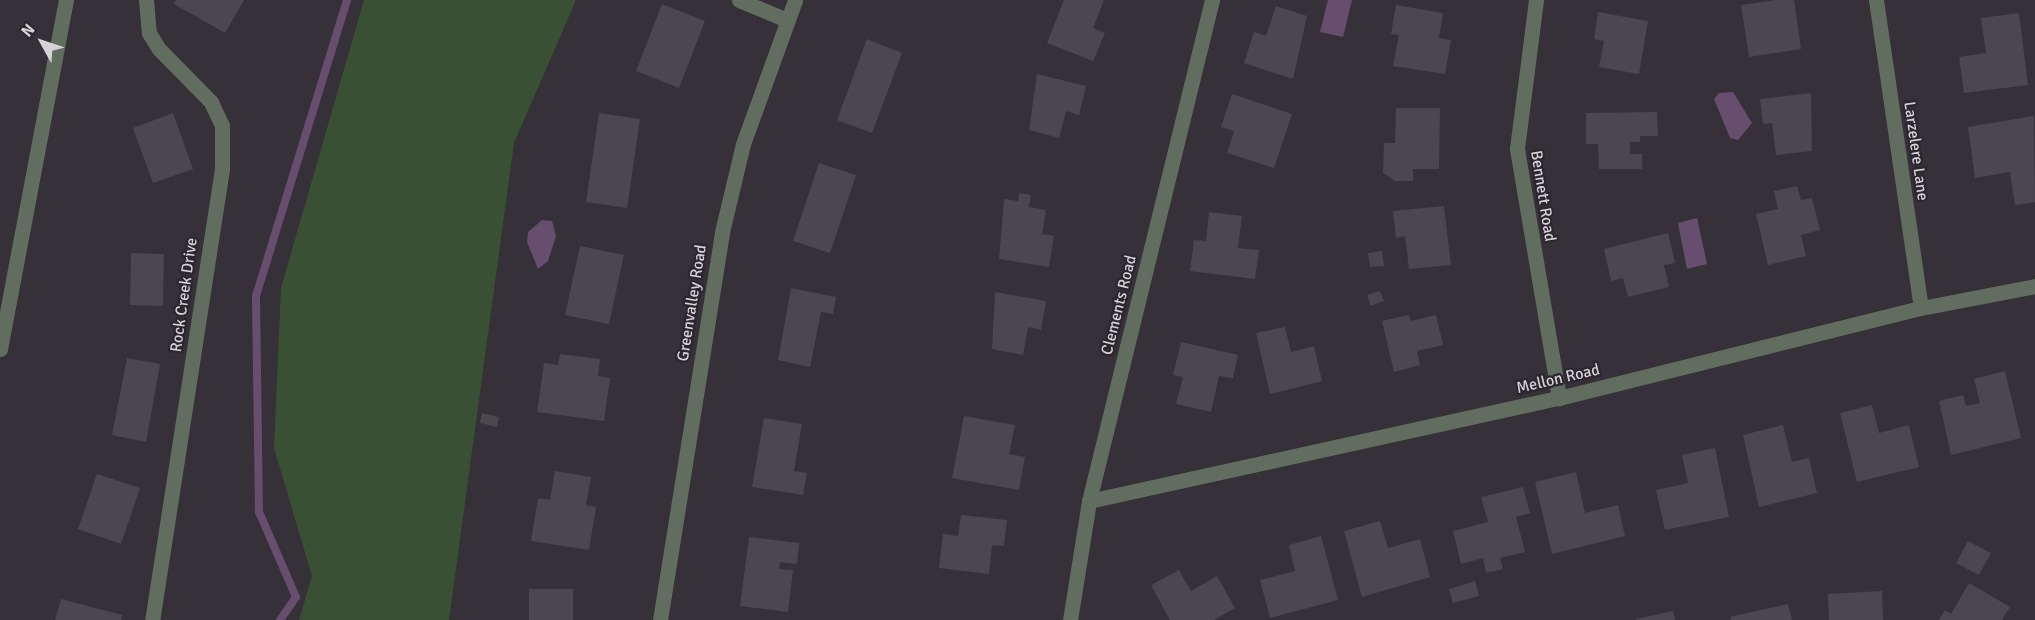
<!DOCTYPE html>
<style>
body{margin:0}
#map{position:relative;width:2035px;height:620px;overflow:hidden;background:#363038;font-family:Signika,sans-serif}
div>[style]{position:absolute}
.green>*{inset:0;background:#395035}
.water>*{inset:0;background:#674e6f}
.stream>*{height:8px;margin:-4px;padding:0 4px;transform-origin:4px;border-radius:4px;background:#674e6f}
.building>*{inset:0;background:#4c464e}
.minor>*{height:15px;margin:-7.5px;padding:0 7.5px;transform-origin:7.5px;border-radius:7.5px;background:#616e5f}
span{translate:-50% -50%;white-space:nowrap;text-align:center;line-height:1.15;-webkit-text-stroke:4.5px #2c262e;paint-order:stroke}
.street-label{font-size:16px;color:#d6d2d7}
.north{position:absolute;left:12px;top:12px;width:60px;height:60px;-webkit-text-stroke:4px #2c262e;paint-order:stroke;rotate:310deg;font-size:16px;font-weight:700;line-height:24px;text-align:center;color:#d6d2d7}
.north::after{content:'';display:block;margin:auto;width:21px;height:27px;background:#d6d2d7;clip-path:polygon(50% 0,100% 100%,50% 72%,0 100%)}
</style>
<div id="map">
<div class="green">
<div style="clip-path:polygon(364px 0,576px 0,514px 143px,449px 620px,299px 620px,312px 576px,274px 448px,281px 288px)"></div>
</div>
<div class="water">
<div style="clip-path:polygon(1328px 0,1352px 0,1343px 37px,1320px 32px)"></div>
<div style="clip-path:polygon(1733px 92px,1752px 123px,1738px 140px,1730px 138px,1714px 99px,1719px 93px)"></div>
<div style="clip-path:polygon(1697px 218px,1707px 264px,1687px 269px,1678px 223px)"></div>
<div style="clip-path:polygon(542px 220px,552px 221px,556px 236px,548px 261px,538px 269px,527px 242px,528px 232px)"></div>
</div>
<div class="stream">
<div style="left:280px;top:620px;width:28px;rotate:-55deg"></div>
<div style="left:296px;top:597px;width:93px;rotate:-113.5deg"></div>
<div style="left:259px;top:512px;width:216px;rotate:-90.8deg"></div>
<div style="left:256px;top:296px;width:310px;rotate:-72.9deg"></div>
</div>
<div class="building">
<div style="clip-path:polygon(176px 0,244px 0,225px 33px,174px 4px)"></div>
<div style="clip-path:polygon(1064px 0,1104px 0,1093px 28px,1105px 33px,1093px 61px,1047px 43px)"></div>
<div style="clip-path:polygon(1776px 0,1794px 0,1801px 49px,1749px 57px,1741px 5px)"></div>
<div style="clip-path:polygon(662px 4px,705px 21px,679px 88px,636px 71px)"></div>
<div style="clip-path:polygon(1396px 5px,1443px 13px,1439px 38px,1451px 40px,1445px 74px,1393px 66px,1399px 35px,1391px 34px)"></div>
<div style="clip-path:polygon(1276px 6px,1307px 16px,1293px 79px,1244px 63px,1254px 32px,1266px 36px)"></div>
<div style="clip-path:polygon(1598px 12px,1648px 21px,1639px 74px,1599px 67px,1604px 41px,1594px 39px)"></div>
<div style="clip-path:polygon(2019px 13px,2028px 85px,1964px 93px,1959px 57px,1986px 53px,1981px 18px)"></div>
<div style="clip-path:polygon(867px 39px,902px 53px,872px 133px,837px 120px)"></div>
<div style="clip-path:polygon(1037px 74px,1086px 86px,1079px 115px,1066px 111px,1059px 138px,1029px 130px)"></div>
<div style="clip-path:polygon(1811px 93px,1812px 151px,1776px 155px,1772px 123px,1763px 124px,1760px 99px)"></div>
<div style="clip-path:polygon(1232px 94px,1292px 114px,1274px 168px,1227px 153px,1234px 131px,1221px 127px)"></div>
<div style="clip-path:polygon(1396px 108px,1440px 108px,1439px 169px,1413px 169px,1413px 181px,1395px 181px,1383px 173px,1384px 143px,1395px 143px)"></div>
<div style="clip-path:polygon(1657px 112px,1658px 136px,1640px 136px,1640px 142px,1630px 142px,1630px 154px,1642px 154px,1642px 169px,1599px 169px,1598px 144px,1586px 144px,1586px 113px)"></div>
<div style="clip-path:polygon(173px 113px,193px 169px,153px 183px,133px 128px)"></div>
<div style="clip-path:polygon(599px 113px,640px 119px,627px 208px,586px 202px)"></div>
<div style="clip-path:polygon(2034px 116px,2035px 202px,2015px 205px,2010px 172px,1975px 178px,1968px 127px)"></div>
<div style="clip-path:polygon(819px 163px,856px 175px,830px 253px,793px 241px)"></div>
<div style="clip-path:polygon(1797px 186px,1801px 200px,1812px 198px,1820px 230px,1801px 235px,1806px 256px,1768px 265px,1756px 214px,1778px 209px,1774px 191px)"></div>
<div style="clip-path:polygon(1019px 193px,1031px 195px,1029px 207px,1046px 210px,1042px 234px,1054px 236px,1049px 267px,999px 259px,1004px 199px,1018px 201px)"></div>
<div style="clip-path:polygon(1444px 206px,1451px 265px,1409px 269px,1405px 236px,1396px 238px,1393px 211px)"></div>
<div style="clip-path:polygon(1209px 212px,1242px 216px,1238px 248px,1259px 250px,1255px 279px,1190px 271px,1194px 240px,1206px 241px)"></div>
<div style="clip-path:polygon(1668px 233px,1675px 263px,1664px 265px,1669px 287px,1628px 297px,1623px 278px,1611px 281px,1604px 249px)"></div>
<div style="clip-path:polygon(580px 246px,624px 255px,609px 324px,565px 315px)"></div>
<div style="clip-path:polygon(1382px 251px,1384px 266px,1370px 267px,1368px 253px)"></div>
<div style="clip-path:polygon(131px 253px,164px 254px,163px 306px,130px 305px)"></div>
<div style="clip-path:polygon(791px 288px,836px 297px,833px 314px,821px 312px,810px 367px,778px 360px)"></div>
<div style="clip-path:polygon(1380px 291px,1384px 301px,1371px 306px,1367px 295px)"></div>
<div style="clip-path:polygon(995px 292px,1046px 301px,1041px 330px,1028px 327px,1023px 355px,992px 349px)"></div>
<div style="clip-path:polygon(1409px 315px,1411px 321px,1436px 315px,1443px 345px,1417px 351px,1420px 365px,1394px 372px,1382px 321px)"></div>
<div style="clip-path:polygon(1285px 327px,1291px 352px,1314px 346px,1322px 381px,1270px 394px,1256px 333px)"></div>
<div style="clip-path:polygon(1181px 342px,1238px 355px,1233px 378px,1219px 376px,1211px 412px,1176px 404px,1183px 377px,1173px 375px)"></div>
<div style="clip-path:polygon(560px 354px,600px 359px,598px 376px,610px 378px,604px 421px,537px 412px,544px 363px,558px 365px)"></div>
<div style="clip-path:polygon(127px 358px,160px 364px,146px 442px,112px 435px)"></div>
<div style="clip-path:polygon(2005px 371px,2021px 438px,1951px 455px,1939px 401px,1963px 395px,1966px 406px,1980px 403px,1974px 379px)"></div>
<div style="clip-path:polygon(1872px 405px,1879px 433px,1909px 425px,1919px 467px,1857px 482px,1840px 413px)"></div>
<div style="clip-path:polygon(482px 413px,499px 417px,497px 427px,480px 423px)"></div>
<div style="clip-path:polygon(964px 416px,1015px 425px,1009px 454px,1025px 457px,1019px 490px,952px 478px)"></div>
<div style="clip-path:polygon(764px 418px,802px 424px,794px 471px,807px 473px,803px 495px,752px 487px)"></div>
<div style="clip-path:polygon(1783px 425px,1792px 462px,1809px 458px,1817px 493px,1759px 507px,1743px 435px)"></div>
<div style="clip-path:polygon(1715px 448px,1729px 517px,1665px 530px,1656px 490px,1688px 483px,1682px 455px)"></div>
<div style="clip-path:polygon(555px 471px,591px 477px,586px 505px,596px 507px,589px 550px,531px 541px,538px 498px,550px 500px)"></div>
<div style="clip-path:polygon(1576px 472px,1585px 513px,1618px 505px,1625px 536px,1552px 554px,1535px 482px)"></div>
<div style="clip-path:polygon(97px 474px,140px 488px,121px 544px,78px 529px)"></div>
<div style="clip-path:polygon(1523px 487px,1530px 513px,1516px 517px,1525px 552px,1500px 558px,1503px 569px,1486px 573px,1483px 558px,1461px 564px,1453px 531px,1488px 522px,1481px 497px)"></div>
<div style="clip-path:polygon(961px 515px,1007px 520px,1004px 546px,992px 545px,989px 574px,939px 568px,943px 534px,958px 536px)"></div>
<div style="clip-path:polygon(1380px 521px,1388px 548px,1420px 539px,1430px 577px,1362px 597px,1344px 531px)"></div>
<div style="clip-path:polygon(1321px 536px,1338px 600px,1270px 618px,1260px 580px,1295px 571px,1289px 545px)"></div>
<div style="clip-path:polygon(749px 537px,799px 543px,797px 564px,780px 562px,779px 569px,793px 570px,788px 612px,740px 606px)"></div>
<div style="clip-path:polygon(1968px 541px,1991px 553px,1979px 575px,1956px 563px)"></div>
<div style="clip-path:polygon(1179px 570px,1191px 591px,1217px 576px,1235px 608px,1214px 620px,1170px 620px,1151px 585px)"></div>
<div style="clip-path:polygon(1475px 581px,1479px 596px,1453px 603px,1449px 589px)"></div>
<div style="clip-path:polygon(1969px 583px,2010px 607px,2002px 620px,1939px 620px,1945px 610px,1951px 614px)"></div>
<div style="clip-path:polygon(529px 589px,573px 589px,573px 620px,529px 620px)"></div>
<div style="clip-path:polygon(1882px 591px,1883px 620px,1829px 620px,1828px 594px)"></div>
<div style="clip-path:polygon(61px 599px,122px 615px,121px 620px,55px 620px)"></div>
<div style="clip-path:polygon(1788px 604px,1792px 620px,1731px 620px,1730px 617px)"></div>
<div style="clip-path:polygon(1673px 611px,1675px 620px,1637px 620px,1636px 619px)"></div>
</div>
<div class="minor">
<div style="left:146px;top:0;width:33px;rotate:85deg"></div>
<div style="left:149px;top:33px;width:19px;rotate:58deg"></div>
<div style="left:159px;top:49px;width:74px;rotate:45.5deg"></div>
<div style="left:211px;top:102px;width:26px;rotate:65deg"></div>
<div style="left:222px;top:126px;width:43px;rotate:90deg"></div>
<div style="left:222px;top:169px;width:456px;rotate:98.8deg"></div>
<div style="left:739px;top:0;width:52px;rotate:22.6deg"></div>
<div style="left:1536px;top:0;width:150px;rotate:97.3deg"></div>
<div style="left:1517px;top:149px;width:253px;rotate:80.4deg"></div>
<div style="left:1876px;top:0;width:311px;rotate:81.7deg"></div>
<div style="left:0;top:349px;width:355px;rotate:-79.3deg"></div>
<div style="left:1089px;top:501px;width:481px;rotate:-12.4deg"></div>
<div style="left:1559px;top:398px;width:373px;rotate:-14deg"></div>
<div style="left:1921px;top:308px;width:116px;rotate:-10.9deg"></div>
<div style="left:660px;top:620px;width:393px;rotate:-80.9deg"></div>
<div style="left:722px;top:232px;width:90px;rotate:-76.6deg"></div>
<div style="left:743px;top:144px;width:153px;rotate:-70.1deg"></div>
<div style="left:1070px;top:620px;width:121px;rotate:-80.9deg"></div>
<div style="left:1089px;top:501px;width:516px;rotate:-76.21deg"></div>
</div>
<div class="street-label">
<span style="left:1916px;top:151px;rotate:82deg">Larzelere Lane</span>
<span style="left:1543px;top:196px;rotate:81deg">Bennett Road</span>
<span style="left:184px;top:295px;rotate:-82deg">Rock Creek Drive</span>
<span style="left:692px;top:303px;rotate:-81deg">Greenvalley Road</span>
<span style="left:1119px;top:305px;rotate:-76deg">Clements Road</span>
<span style="left:1558px;top:379px;rotate:-13deg">Mellon Road</span>
</div>
<div class="north">N</div>
</div>
